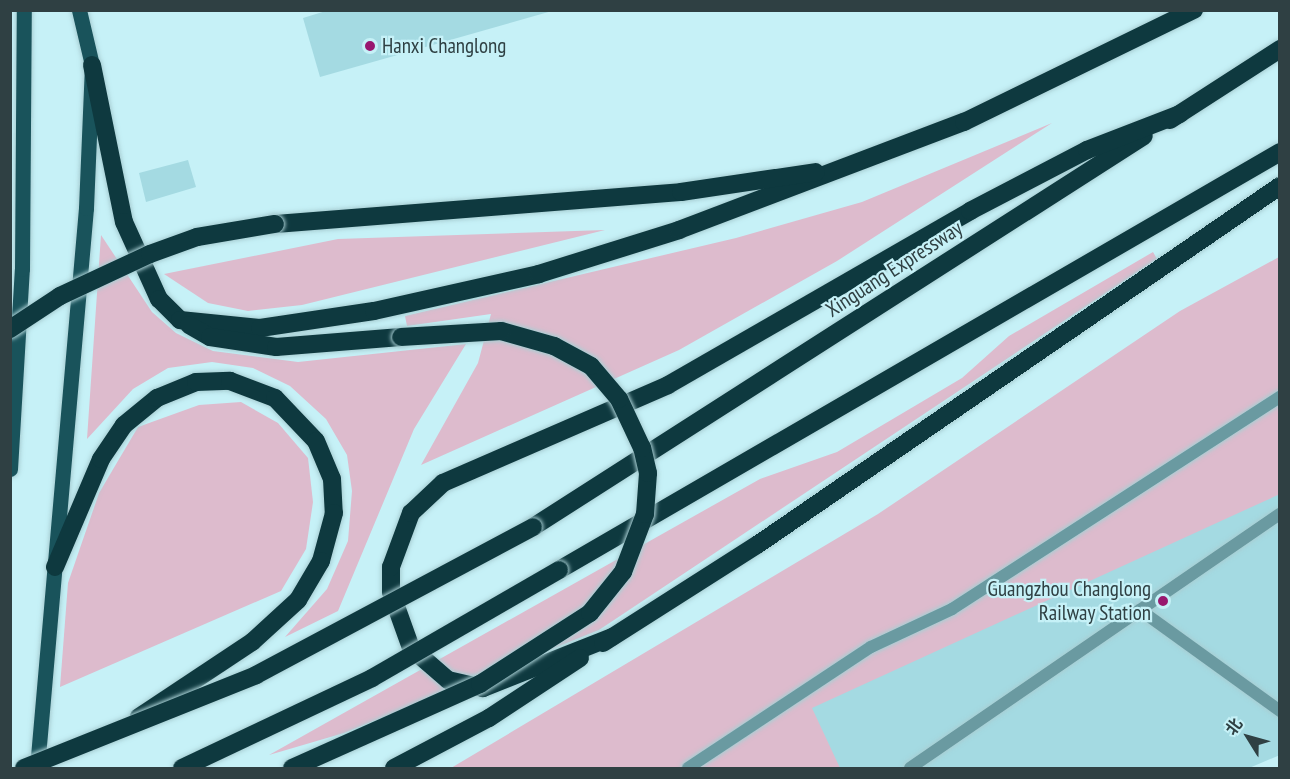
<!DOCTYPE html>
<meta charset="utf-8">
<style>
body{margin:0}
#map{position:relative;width:1290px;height:779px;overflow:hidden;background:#c6f1f7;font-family:"PT Sans Narrow","Noto Sans SC",sans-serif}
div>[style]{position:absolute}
.green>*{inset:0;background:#ddbbcd}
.building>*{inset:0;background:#a4dae2}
.roads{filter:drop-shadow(0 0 2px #a8ced3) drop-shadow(0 0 2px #a8ced3)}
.street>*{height:12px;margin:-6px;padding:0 6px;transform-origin:6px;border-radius:6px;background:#6a9aa1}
.primary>*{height:15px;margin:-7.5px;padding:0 7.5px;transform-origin:7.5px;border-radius:7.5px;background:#19535b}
.highway>*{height:18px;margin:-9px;padding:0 9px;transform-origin:9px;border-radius:9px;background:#0e393f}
.bridges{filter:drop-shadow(0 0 2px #a8ced3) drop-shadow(0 0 2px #a8ced3)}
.highway-bridge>*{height:18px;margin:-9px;padding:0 9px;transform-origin:9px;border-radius:9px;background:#0e393f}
.dots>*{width:16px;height:16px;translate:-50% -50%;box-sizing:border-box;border:3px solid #c6f1f7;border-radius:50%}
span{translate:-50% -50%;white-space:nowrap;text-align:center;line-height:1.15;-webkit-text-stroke:4.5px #c6f1f7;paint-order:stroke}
.poi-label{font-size:21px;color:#2f4043}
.left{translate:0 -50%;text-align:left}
.right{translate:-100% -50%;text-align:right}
.street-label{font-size:21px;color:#2f4043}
.frame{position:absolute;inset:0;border:12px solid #2f4043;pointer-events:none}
.north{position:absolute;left:1218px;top:707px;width:60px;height:60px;-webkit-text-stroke:4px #c6f1f7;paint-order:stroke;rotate:307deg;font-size:16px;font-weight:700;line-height:24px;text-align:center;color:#2f4043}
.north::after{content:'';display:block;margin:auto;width:21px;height:27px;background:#2f4043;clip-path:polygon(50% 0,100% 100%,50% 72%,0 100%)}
</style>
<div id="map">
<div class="green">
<div style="clip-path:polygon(1052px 123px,837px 261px,679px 350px,421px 465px,478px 363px,491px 314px,407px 326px,405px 316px,736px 238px,862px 202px)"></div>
<div style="clip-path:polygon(605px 230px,302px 305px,248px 311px,208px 303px,164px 274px,338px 239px)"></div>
<div style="clip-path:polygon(101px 235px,152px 312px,176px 333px,213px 351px,298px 362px,466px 344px,414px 429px,338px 611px,285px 637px,327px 589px,348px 541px,352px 491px,347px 455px,326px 419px,290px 386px,253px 368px,212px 362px,168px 368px,133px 389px,87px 439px)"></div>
<div style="clip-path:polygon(1153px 252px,1157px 259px,599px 630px,344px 733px,269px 755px,760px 479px,837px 452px,962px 378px,1009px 336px)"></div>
<div style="clip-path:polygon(1279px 257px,1279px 747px,1197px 697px,1048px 768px,451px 768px,878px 514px,1180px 311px)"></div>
<div style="clip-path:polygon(241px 402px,278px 423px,308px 458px,313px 502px,306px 549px,281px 591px,60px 687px,68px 583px,99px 493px,138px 427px,199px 405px)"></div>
</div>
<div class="building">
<div style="clip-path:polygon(329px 10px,551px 10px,552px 11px,320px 77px,303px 18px)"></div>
<div style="clip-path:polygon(188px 160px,196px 187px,146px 202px,139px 173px)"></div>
<div style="clip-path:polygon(1280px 494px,1280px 755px,1249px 768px,840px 768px,812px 708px)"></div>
</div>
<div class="roads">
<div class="street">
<div style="left:1140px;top:610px;width:173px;rotate:35.8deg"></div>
<div style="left:688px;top:768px;width:219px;rotate:-33.5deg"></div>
<div style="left:871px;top:647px;width:89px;rotate:-25.1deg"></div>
<div style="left:952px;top:609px;width:391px;rotate:-32.9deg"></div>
<div style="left:910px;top:768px;width:449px;rotate:-34.5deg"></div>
</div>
<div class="primary">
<div style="left:10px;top:469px;width:200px;rotate:-86.6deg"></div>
<div style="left:22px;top:269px;width:259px;rotate:-89.6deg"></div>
<div style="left:37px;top:768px;width:562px;rotate:-85deg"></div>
<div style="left:86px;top:208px;width:143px;rotate:-87.6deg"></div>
<div style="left:92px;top:65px;width:57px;rotate:-103.3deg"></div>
</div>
<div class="highway">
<div style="left:92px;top:65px;width:160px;rotate:78.5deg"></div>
<div style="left:124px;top:222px;width:85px;rotate:65.6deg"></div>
<div style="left:159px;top:299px;width:30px;rotate:45deg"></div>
<div style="left:180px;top:320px;width:80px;rotate:5.7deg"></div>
<div style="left:260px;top:328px;width:115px;rotate:-8.5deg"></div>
<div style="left:374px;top:311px;width:169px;rotate:-12.6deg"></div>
<div style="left:539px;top:274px;width:147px;rotate:-17.4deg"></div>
<div style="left:679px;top:230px;width:305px;rotate:-20.8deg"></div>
<div style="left:964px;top:122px;width:256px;rotate:-26deg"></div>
<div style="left:1170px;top:120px;width:131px;rotate:-32.8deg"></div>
<div style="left:275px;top:224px;width:407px;rotate:-4.5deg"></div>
<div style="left:681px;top:192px;width:136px;rotate:-8.4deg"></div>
<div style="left:189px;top:325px;width:24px;rotate:30deg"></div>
<div style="left:210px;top:337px;width:67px;rotate:8.6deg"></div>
<div style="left:276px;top:347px;width:125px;rotate:-4.6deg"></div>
<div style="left:533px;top:527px;width:725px;rotate:-32.62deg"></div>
<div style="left:55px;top:567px;width:117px;rotate:-66.9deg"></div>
<div style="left:101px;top:459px;width:41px;rotate:-55.9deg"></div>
<div style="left:124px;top:425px;width:43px;rotate:-39.3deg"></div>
<div style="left:157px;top:398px;width:42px;rotate:-22.3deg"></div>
<div style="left:196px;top:382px;width:34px;rotate:-2deg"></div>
<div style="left:230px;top:381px;width:48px;rotate:20.7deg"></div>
<div style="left:275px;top:398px;width:59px;rotate:46.4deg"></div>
<div style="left:316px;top:441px;width:41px;rotate:67.2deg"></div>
<div style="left:332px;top:479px;width:34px;rotate:87deg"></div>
<div style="left:334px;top:513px;width:50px;rotate:105.2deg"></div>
<div style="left:321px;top:561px;width:45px;rotate:120.5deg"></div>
<div style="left:298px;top:600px;width:62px;rotate:137.6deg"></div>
<div style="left:252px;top:642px;width:136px;rotate:146.4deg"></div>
<div style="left:559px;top:570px;width:833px;rotate:-30.1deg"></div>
<div style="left:612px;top:637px;width:139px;rotate:158.4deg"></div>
<div style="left:483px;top:688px;width:36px;rotate:-167deg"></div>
<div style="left:448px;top:680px;width:49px;rotate:-139.1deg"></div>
<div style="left:411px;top:648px;width:59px;rotate:-109.7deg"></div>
<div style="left:391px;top:592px;width:25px;rotate:-90deg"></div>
<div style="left:391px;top:567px;width:58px;rotate:-69.7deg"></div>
<div style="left:411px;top:513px;width:44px;rotate:-43.2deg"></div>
<div style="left:443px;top:483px;width:245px;rotate:-23.5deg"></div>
<div style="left:668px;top:385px;width:349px;rotate:-29.9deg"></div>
<div style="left:970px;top:211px;width:132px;rotate:-27.5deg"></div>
<div style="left:1087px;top:150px;width:100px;rotate:-21.2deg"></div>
<div style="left:603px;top:643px;width:183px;rotate:-32.5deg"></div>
<div style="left:757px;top:545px;width:634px;rotate:-34.47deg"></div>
<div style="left:394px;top:768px;width:107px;rotate:-27.8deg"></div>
<div style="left:489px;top:718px;width:109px;rotate:-33.4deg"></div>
</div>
</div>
<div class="bridges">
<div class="highway-bridge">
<div style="left:10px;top:329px;width:60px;rotate:-33.4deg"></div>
<div style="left:60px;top:296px;width:99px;rotate:-25deg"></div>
<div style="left:150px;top:254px;width:50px;rotate:-19.9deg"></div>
<div style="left:197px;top:237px;width:79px;rotate:-9.5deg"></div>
<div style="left:24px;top:768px;width:250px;rotate:-21.8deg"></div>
<div style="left:256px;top:675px;width:314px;rotate:-28.1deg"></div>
<div style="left:182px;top:768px;width:210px;rotate:-25.3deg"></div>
<div style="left:372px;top:678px;width:216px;rotate:-30deg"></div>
<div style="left:292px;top:768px;width:206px;rotate:-24.1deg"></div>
<div style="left:480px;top:684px;width:131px;rotate:-32.8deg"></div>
<div style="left:590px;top:613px;width:53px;rotate:-51.2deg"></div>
<div style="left:623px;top:572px;width:62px;rotate:-69.2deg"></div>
<div style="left:645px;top:514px;width:41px;rotate:-85.8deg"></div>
<div style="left:648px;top:473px;width:26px;rotate:-103deg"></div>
<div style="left:642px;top:448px;width:54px;rotate:-115.1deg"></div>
<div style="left:619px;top:399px;width:43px;rotate:-130.3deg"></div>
<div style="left:591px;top:366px;width:42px;rotate:-151.6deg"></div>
<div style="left:554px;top:346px;width:55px;rotate:-164.2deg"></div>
<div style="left:501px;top:331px;width:100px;rotate:176.6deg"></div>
</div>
</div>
<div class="dots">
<div style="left:370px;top:46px;background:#98186f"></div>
<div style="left:1163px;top:601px;background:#98186f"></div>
</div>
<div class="poi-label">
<span class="left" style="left:382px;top:46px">Hanxi Changlong</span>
<span class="right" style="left:1151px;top:601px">Guangzhou Changlong<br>Railway Station</span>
</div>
<div class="street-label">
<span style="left:894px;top:269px;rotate:-33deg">Xinguang Expressway</span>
</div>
<div class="frame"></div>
<div class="north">北</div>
</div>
